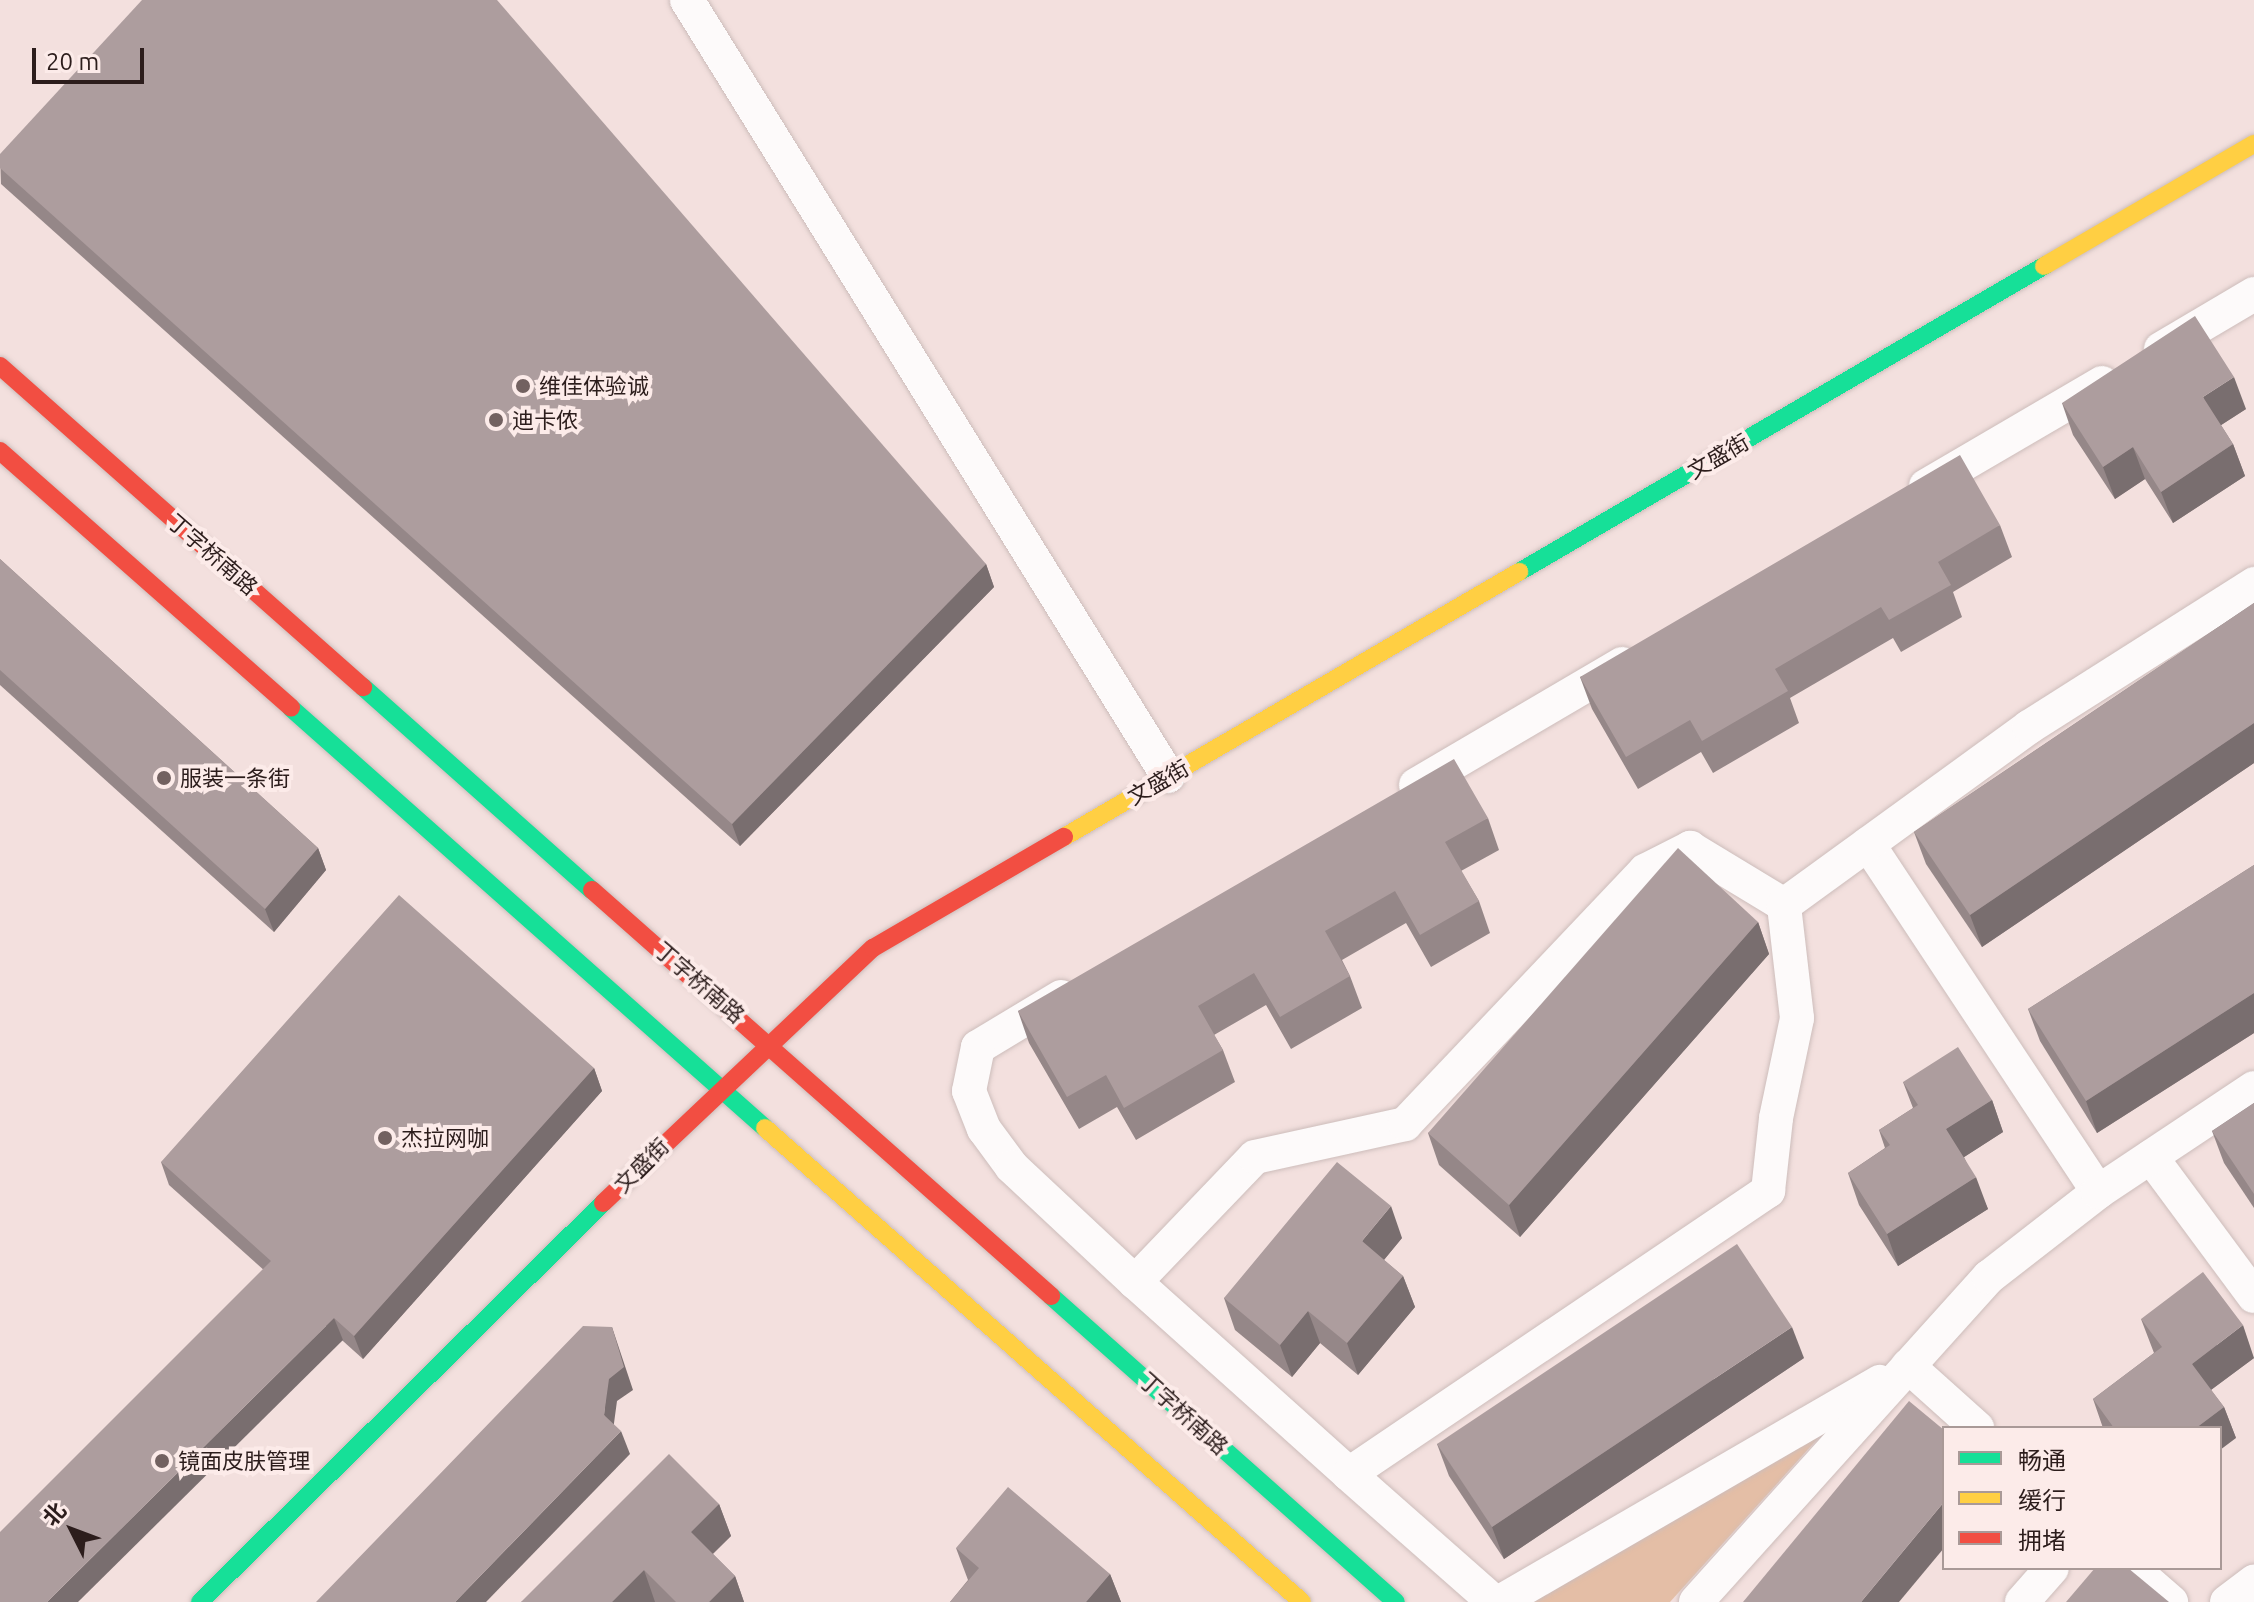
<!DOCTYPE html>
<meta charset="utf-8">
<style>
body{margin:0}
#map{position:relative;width:2254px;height:1602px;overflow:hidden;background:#f3e0de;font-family:Ubuntu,"Noto Sans SC",sans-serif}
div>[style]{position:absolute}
.green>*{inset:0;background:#e4bea6}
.roads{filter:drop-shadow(0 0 2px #cdbdbb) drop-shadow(0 0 2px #cdbdbb)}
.street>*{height:34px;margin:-17px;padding:0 17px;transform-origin:17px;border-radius:17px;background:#fdfafa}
.fast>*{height:18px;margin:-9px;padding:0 9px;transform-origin:9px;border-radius:9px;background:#16e098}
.slow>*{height:18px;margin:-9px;padding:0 9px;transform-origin:9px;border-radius:9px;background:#ffcf43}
.jam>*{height:18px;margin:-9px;padding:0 9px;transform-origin:9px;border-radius:9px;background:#f24e42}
.wall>*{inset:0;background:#958788}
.shaded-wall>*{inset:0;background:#796e6f}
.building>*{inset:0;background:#ad9d9e}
.dots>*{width:22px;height:22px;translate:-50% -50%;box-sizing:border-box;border:4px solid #fcebe9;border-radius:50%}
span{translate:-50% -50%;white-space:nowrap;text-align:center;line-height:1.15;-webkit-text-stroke:8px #fcebe9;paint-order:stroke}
.poi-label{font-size:22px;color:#2c1d1c}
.left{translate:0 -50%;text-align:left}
.street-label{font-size:22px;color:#2c1d1c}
.legend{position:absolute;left:1942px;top:1426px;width:280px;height:144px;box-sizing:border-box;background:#fcebe9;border:2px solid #a99997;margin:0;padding:10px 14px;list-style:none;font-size:24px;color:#2c1d1c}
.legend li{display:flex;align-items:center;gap:16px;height:40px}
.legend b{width:40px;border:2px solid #a99997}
.north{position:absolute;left:32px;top:1490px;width:80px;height:80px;-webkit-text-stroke:6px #fcebe9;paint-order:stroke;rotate:312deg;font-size:22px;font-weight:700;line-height:32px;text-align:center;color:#2c1d1c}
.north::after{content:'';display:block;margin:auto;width:28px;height:36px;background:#2c1d1c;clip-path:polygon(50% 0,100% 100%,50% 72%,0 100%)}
.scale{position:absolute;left:32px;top:48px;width:112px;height:36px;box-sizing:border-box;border:4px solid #2c1d1c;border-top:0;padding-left:10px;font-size:24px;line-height:28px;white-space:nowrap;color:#2c1d1c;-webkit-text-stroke:6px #fcebe9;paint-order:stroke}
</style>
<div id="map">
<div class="green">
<div style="clip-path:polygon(1831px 1424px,1670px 1602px,1533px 1602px)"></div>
</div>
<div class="roads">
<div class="street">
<div style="left:687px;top:0;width:913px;rotate:58.21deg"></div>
<div style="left:2161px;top:349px;width:108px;rotate:-30.6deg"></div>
<div style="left:1926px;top:486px;width:204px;rotate:-30.3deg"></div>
<div style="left:1416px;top:785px;width:239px;rotate:-30.4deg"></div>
<div style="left:1868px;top:844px;width:417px;rotate:56.5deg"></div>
<div style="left:1061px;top:997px;width:97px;rotate:148.9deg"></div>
<div style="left:978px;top:1047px;width:45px;rotate:101.6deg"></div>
<div style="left:969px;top:1091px;width:41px;rotate:68.5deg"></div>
<div style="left:984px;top:1129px;width:47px;rotate:53.6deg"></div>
<div style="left:1012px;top:1167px;width:168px;rotate:43.1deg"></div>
<div style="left:2151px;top:1157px;width:173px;rotate:53.5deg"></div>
<div style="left:1908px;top:1366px;width:93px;rotate:41.9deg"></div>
<div style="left:1349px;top:1474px;width:288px;rotate:-138.1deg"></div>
<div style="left:1135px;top:1282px;width:173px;rotate:-46.2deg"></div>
<div style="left:1255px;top:1157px;width:154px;rotate:-12.4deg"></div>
<div style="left:1405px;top:1124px;width:349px;rotate:-46.5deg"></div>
<div style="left:1645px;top:871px;width:51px;rotate:-27.1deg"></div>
<div style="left:1690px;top:848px;width:110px;rotate:31.2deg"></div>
<div style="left:1784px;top:905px;width:303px;rotate:-36deg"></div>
<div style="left:2029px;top:727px;width:267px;rotate:-32.4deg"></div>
<div style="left:2132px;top:1568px;width:52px;rotate:41.1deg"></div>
<div style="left:1494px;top:1602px;width:193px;rotate:-138.6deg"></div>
<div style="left:1349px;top:1474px;width:506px;rotate:-34.04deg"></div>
<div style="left:1768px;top:1191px;width:73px;rotate:-83.7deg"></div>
<div style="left:1776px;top:1118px;width:102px;rotate:-78.1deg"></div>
<div style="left:1797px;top:1018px;width:114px;rotate:-96.6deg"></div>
<div style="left:1500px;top:1602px;width:439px;rotate:-30.1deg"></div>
<div style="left:1696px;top:1602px;width:438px;rotate:-48deg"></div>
<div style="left:1989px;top:1277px;width:138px;rotate:-37.9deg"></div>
<div style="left:2098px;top:1192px;width:187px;rotate:-33.7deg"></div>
<div style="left:2022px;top:1602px;width:45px;rotate:-48.6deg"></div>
<div style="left:2227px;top:1602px;width:34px;rotate:-37deg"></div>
</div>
<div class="fast">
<div style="left:1519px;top:572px;width:608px;rotate:-30.24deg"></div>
<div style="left:363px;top:687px;width:306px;rotate:41.6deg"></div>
<div style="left:291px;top:708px;width:633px;rotate:41.54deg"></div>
<div style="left:1051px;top:1296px;width:461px;rotate:41.6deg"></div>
<div style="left:200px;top:1602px;width:567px;rotate:-44.71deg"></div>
</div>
<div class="slow">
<div style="left:2044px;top:266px;width:243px;rotate:-30.2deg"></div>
<div style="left:1064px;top:837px;width:527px;rotate:-30.22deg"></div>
<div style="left:765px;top:1128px;width:716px;rotate:41.43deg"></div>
</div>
<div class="jam">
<div style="left:0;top:366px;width:485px;rotate:41.5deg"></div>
<div style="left:0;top:451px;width:388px;rotate:41.4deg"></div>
<div style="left:592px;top:890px;width:613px;rotate:41.49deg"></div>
<div style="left:603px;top:1203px;width:371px;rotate:-43.4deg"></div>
<div style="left:873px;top:948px;width:221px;rotate:-30.2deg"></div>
</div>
</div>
<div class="wall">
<div style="clip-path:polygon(0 154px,986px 564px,994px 587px,740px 846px,1px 184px)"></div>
<div style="clip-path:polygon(2062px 403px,2246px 409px,2221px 425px,2233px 444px,2245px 476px,2173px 523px,2145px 479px,2115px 499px,2073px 435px)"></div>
<div style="clip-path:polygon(2000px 525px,2012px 557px,1953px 592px,1962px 617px,1901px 652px,1893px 638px,1790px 698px,1799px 723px,1713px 773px,1701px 752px,1638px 789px,1592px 709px,1580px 677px)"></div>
<div style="clip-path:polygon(0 559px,318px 848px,326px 870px,274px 932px,0 685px)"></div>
<div style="clip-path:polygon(2254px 603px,2254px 763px,1982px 947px,1926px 864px,1914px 832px)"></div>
<div style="clip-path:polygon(1488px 818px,1499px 850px,1461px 871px,1479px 901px,1490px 933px,1431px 967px,1406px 923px,1342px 960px,1350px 976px,1362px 1008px,1291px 1049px,1266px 1005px,1214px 1035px,1223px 1050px,1235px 1082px,1136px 1140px,1117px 1107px,1079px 1129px,1029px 1043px,1018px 1011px)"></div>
<div style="clip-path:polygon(2254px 865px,2254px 1033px,2097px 1133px,2040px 1041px,2028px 1009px)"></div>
<div style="clip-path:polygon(1758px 922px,1769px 954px,1520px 1237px,1439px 1165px,1428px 1133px)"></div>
<div style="clip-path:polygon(594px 1068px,602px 1091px,363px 1359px,169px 1185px,161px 1162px)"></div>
<div style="clip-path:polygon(1903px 1082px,1992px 1100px,2003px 1132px,1964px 1157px,1988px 1209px,1898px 1266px,1859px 1205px,1848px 1173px,1885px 1148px,1879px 1130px,1913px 1108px)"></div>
<div style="clip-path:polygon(2254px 1103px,2254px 1208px,2224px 1163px,2212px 1131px)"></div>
<div style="clip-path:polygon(1402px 1238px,1384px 1260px,1403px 1276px,1415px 1307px,1358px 1375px,1320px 1343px,1292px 1377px,1235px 1330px,1224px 1298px)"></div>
<div style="clip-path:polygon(2141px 1319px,2254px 1358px,2211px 1390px,2224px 1407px,2236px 1438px,2220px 1428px,2103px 1428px,2093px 1399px,2154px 1353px)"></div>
<div style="clip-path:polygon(1804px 1358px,1504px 1559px,1449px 1476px,1437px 1444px)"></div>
<div style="clip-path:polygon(719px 1504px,731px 1536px,713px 1554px,735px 1576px,744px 1602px,521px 1602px)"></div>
<div style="clip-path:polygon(956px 1548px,1110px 1574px,1121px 1602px,950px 1602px,968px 1580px)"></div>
</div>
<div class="shaded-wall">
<div style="clip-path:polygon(2234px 377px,2246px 409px,2215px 429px,2203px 397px)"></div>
<div style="clip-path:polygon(2233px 444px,2245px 476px,2173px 523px,2161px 492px)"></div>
<div style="clip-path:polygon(2133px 447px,2145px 479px,2115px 499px,2103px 467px)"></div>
<div style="clip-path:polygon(986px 564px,994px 587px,740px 846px,732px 824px)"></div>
<div style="clip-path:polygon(2254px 723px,2254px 763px,1982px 947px,1970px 915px)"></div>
<div style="clip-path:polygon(318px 848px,326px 870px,274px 932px,265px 909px)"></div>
<div style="clip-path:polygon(1758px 922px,1769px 954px,1520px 1237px,1509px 1205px)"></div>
<div style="clip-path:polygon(2254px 993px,2254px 1033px,2097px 1133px,2086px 1101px)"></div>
<div style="clip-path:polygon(594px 1068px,602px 1091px,363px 1359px,354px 1336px)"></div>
<div style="clip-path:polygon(1992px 1100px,2003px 1132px,1958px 1161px,1946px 1129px)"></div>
<div style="clip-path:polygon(1976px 1177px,1988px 1209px,1898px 1266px,1887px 1234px)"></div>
<div style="clip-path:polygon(1391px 1206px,1402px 1238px,1373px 1273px,1362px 1241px)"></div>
<div style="clip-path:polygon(1403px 1276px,1415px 1307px,1358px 1375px,1347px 1343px)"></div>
<div style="clip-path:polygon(1308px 1311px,1320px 1343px,1292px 1377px,1280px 1345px)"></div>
<div style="clip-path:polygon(334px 1318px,343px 1340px,78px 1602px,47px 1602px)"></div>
<div style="clip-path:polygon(2243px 1325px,2254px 1358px,2204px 1395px,2192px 1364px)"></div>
<div style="clip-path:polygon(612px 1327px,633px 1390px,617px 1401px,612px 1438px,604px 1415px)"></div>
<div style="clip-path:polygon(1792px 1327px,1804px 1358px,1504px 1559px,1492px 1527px)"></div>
<div style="clip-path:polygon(2224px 1407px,2236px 1438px,2220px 1450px,2220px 1428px,2196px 1428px)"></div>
<div style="clip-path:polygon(621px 1431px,630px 1454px,486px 1602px,455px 1602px)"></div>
<div style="clip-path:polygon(1944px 1502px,1944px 1548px,1899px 1602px,1861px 1602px)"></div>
<div style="clip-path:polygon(719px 1504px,731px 1536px,702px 1564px,691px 1532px)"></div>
<div style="clip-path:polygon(644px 1570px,655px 1602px,612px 1602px)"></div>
<div style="clip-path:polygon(1110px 1574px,1121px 1602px,1086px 1602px)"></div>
<div style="clip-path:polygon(735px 1576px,744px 1602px,709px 1602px)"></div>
</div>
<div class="building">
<div style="clip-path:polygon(142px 0,497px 0,986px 564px,732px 824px,0 168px,0 154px)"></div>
<div style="clip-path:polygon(2195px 316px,2234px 377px,2203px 397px,2233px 444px,2161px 492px,2133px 447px,2103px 467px,2062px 403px)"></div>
<div style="clip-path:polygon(1960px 455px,2000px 525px,1938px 562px,1951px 585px,1889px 620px,1881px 607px,1775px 669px,1788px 691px,1702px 741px,1690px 720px,1626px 757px,1580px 677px)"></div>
<div style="clip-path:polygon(0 559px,318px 848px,265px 909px,0 670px)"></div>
<div style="clip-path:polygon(2254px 603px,2254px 723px,1970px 915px,1914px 832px)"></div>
<div style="clip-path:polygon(1454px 759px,1488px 818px,1445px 842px,1479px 901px,1420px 935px,1395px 891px,1325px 931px,1350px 976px,1280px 1017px,1254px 973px,1198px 1006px,1223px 1050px,1124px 1108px,1106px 1075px,1067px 1097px,1018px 1011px)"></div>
<div style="clip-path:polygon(1678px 848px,1758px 922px,1509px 1205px,1428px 1133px)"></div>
<div style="clip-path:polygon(2254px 865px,2254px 993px,2086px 1101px,2028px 1009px)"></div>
<div style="clip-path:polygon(399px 895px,594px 1068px,354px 1336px,334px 1318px,47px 1602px,0 1602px,0 1532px,271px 1261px,161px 1162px)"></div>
<div style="clip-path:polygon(1958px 1047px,1992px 1100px,1946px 1129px,1976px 1177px,1887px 1234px,1848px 1173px,1890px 1145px,1879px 1130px,1918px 1105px,1903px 1082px)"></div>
<div style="clip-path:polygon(2254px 1103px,2254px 1194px,2212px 1131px)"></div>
<div style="clip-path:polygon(1337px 1162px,1391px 1206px,1362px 1241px,1403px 1276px,1347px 1343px,1308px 1311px,1280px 1345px,1224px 1298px)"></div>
<div style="clip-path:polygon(1737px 1244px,1792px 1327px,1492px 1527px,1437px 1444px)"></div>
<div style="clip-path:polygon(2203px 1272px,2243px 1325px,2192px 1364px,2224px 1407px,2196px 1428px,2114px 1428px,2093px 1399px,2162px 1347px,2141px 1319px)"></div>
<div style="clip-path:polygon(583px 1326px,612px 1327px,624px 1367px,609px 1379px,604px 1415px,621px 1431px,455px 1602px,316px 1602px)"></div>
<div style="clip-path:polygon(1909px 1401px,1944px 1430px,1944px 1502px,1861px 1602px,1743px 1602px)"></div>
<div style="clip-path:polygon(669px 1454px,719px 1504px,691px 1532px,735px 1576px,709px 1602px,676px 1602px,644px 1570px,612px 1602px,521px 1602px)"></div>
<div style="clip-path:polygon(1008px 1487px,1110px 1574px,1086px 1602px,950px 1602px,979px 1568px,956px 1548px)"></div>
<div style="clip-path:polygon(2095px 1568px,2128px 1568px,2169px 1602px,2066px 1602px)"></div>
</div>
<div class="dots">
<div style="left:523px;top:386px;background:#726160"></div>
<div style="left:496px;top:420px;background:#726160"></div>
<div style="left:164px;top:778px;background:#726160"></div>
<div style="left:385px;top:1138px;background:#726160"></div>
<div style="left:162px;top:1461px;background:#726160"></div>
</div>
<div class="poi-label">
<span class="left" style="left:539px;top:386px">维佳体验诚</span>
<span class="left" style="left:512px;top:420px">迪卡侬</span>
<span class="left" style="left:180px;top:778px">服装一条街</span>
<span class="left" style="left:401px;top:1138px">杰拉网咖</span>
<span class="left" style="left:178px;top:1461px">镜面皮肤管理</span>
</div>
<div class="street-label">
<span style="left:1718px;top:456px;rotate:-30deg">文盛街</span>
<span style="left:213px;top:554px;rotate:41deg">丁字桥南路</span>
<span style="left:1158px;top:782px;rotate:-30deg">文盛街</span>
<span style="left:700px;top:982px;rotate:41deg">丁字桥南路</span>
<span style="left:641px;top:1165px;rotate:-45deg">文盛街</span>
<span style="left:1184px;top:1413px;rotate:42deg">丁字桥南路</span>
</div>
<ul class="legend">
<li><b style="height:10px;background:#16e098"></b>畅通</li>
<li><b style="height:10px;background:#ffcf43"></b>缓行</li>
<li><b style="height:10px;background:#f24e42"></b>拥堵</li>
</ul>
<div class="north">北</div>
<div class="scale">20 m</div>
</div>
